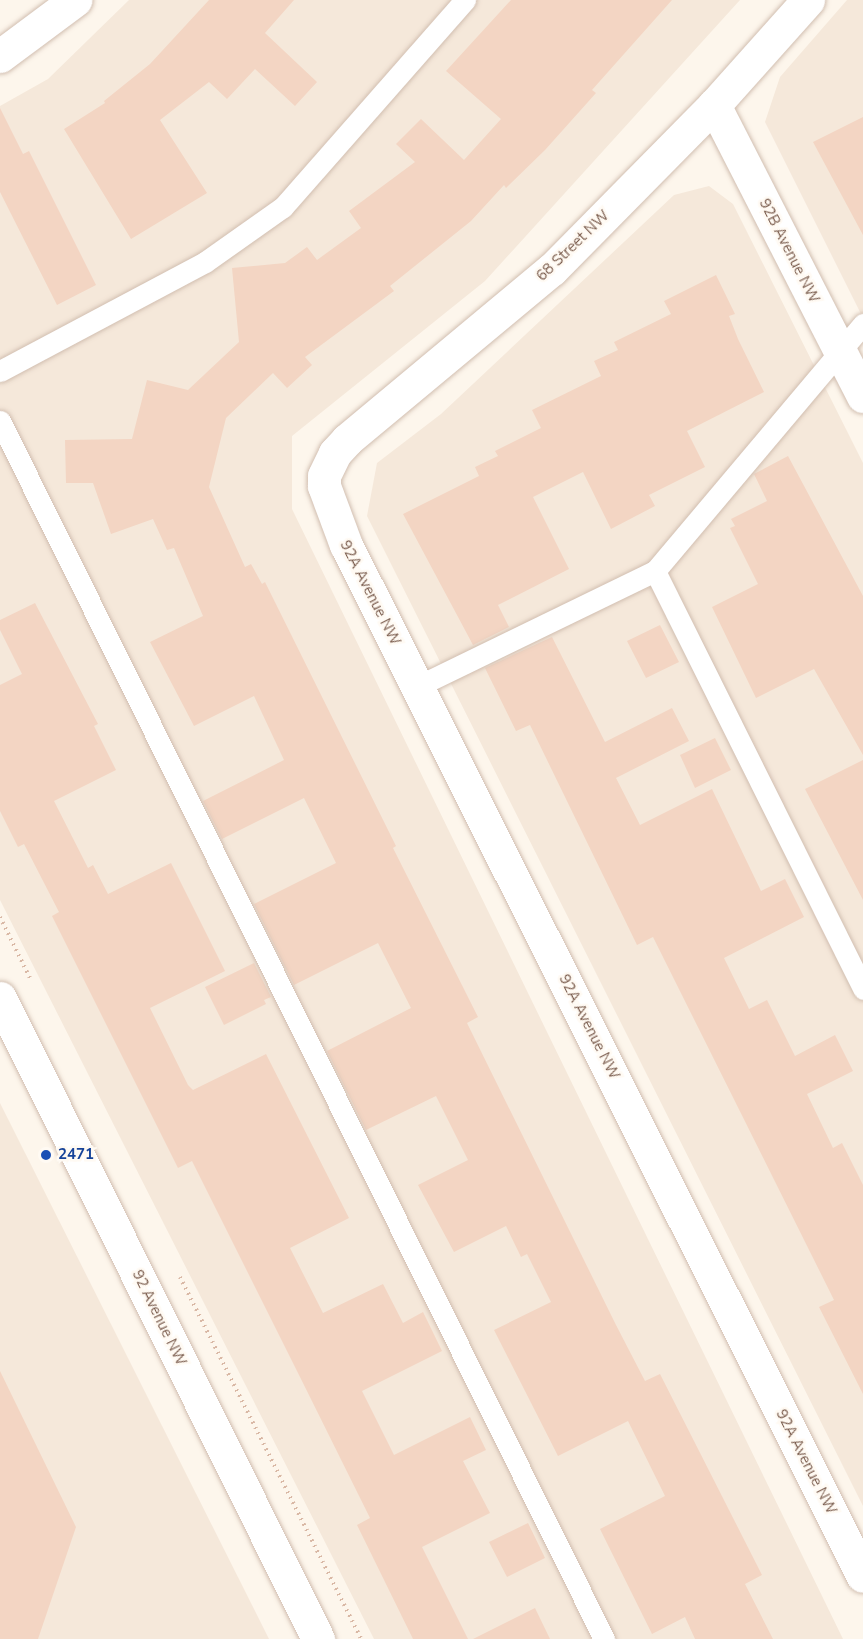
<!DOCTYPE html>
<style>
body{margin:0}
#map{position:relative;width:863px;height:1639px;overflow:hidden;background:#fdf6ec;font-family:"Nunito Sans",sans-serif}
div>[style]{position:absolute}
.residential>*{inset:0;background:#f5e8da}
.building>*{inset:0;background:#f3d5c3}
.path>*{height:4px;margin-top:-2px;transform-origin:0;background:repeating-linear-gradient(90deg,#d9b8a5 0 1.5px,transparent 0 6px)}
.roads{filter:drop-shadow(0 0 2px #d1beb0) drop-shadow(0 0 2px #d1beb0)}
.service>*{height:21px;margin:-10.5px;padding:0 10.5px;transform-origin:10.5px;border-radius:10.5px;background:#fff}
.minor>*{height:33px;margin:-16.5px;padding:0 16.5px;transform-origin:16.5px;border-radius:16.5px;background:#fff}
.tertiary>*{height:33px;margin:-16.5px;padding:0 16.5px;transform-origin:16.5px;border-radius:16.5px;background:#fff}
.dots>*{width:16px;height:16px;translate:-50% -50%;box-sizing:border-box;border:3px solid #fffaf3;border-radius:50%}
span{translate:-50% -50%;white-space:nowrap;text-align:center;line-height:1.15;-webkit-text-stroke:5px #fffaf3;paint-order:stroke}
.street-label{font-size:15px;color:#7a5c4d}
.transit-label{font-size:15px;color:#164399;font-weight:700}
.left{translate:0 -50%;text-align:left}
</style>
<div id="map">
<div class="residential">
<div style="clip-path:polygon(129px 0,740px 0,485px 281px,292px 436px,292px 509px,843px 1639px,374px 1639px,0 900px,0 106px,48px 79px)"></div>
<div style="clip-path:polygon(847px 0,863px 0,863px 318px,765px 122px,780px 77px)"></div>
<div style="clip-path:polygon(709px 186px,733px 204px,863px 463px,863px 1506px,367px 516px,377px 463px,441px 414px,674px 195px)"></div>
<div style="clip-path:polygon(0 1103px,269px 1639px,0 1639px)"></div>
</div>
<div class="building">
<div style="clip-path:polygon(209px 0,294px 0,265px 33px,317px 82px,295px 106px,255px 69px,227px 99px,209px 82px,160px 120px,207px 193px,131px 239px,64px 129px,105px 103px,104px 101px,150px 64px)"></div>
<div style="clip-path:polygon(511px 0,672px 0,592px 90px,596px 93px,545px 150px,506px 188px,504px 185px,471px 221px,390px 286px,394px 291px,305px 357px,312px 365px,287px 388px,273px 373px,226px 418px,209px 487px,245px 567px,251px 564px,262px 584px,265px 582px,396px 846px,393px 848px,478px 1017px,467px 1023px,616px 1325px,645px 1381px,660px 1374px,762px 1575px,745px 1584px,773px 1639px,695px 1639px,685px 1617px,652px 1634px,600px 1529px,665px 1496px,628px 1421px,558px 1456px,494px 1330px,551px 1302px,527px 1254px,521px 1257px,506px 1226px,454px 1252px,418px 1185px,468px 1160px,436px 1096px,366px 1130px,327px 1051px,411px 1008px,378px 943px,294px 985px,254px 904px,336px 863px,304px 798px,222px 839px,203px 801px,284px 760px,254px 696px,194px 726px,150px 642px,203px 616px,174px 548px,167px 550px,153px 519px,111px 534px,93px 483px,66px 483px,65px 440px,132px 439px,147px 380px,188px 390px,239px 342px,232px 268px,285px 263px,307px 247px,317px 260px,361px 228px,349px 211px,415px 162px,396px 144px,421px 119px,464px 160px,501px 119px,446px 71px)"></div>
<div style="clip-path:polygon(0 108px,23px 154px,29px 151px,96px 285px,57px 305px,0 192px)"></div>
<div style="clip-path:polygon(863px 117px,863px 235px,813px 142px)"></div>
<div style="clip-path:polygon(716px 275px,735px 314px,729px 316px,738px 339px,764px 392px,687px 431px,705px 467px,649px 495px,655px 506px,611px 529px,583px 472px,533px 497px,569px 569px,498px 605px,509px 627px,473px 645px,403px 514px,479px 476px,475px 467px,498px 456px,495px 451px,541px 428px,532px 410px,601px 376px,594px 361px,618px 350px,614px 342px,671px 314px,664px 301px)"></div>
<div style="clip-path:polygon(788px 456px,863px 596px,863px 755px,814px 669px,756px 698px,712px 607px,758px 584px,730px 528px,735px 526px,731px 519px,767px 501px,754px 474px)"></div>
<div style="clip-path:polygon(35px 603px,98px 724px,94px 726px,116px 770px,54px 801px,88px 868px,93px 865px,108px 894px,171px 863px,225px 971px,150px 1008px,188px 1085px,193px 1090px,266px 1054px,349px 1218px,290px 1248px,323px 1313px,383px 1284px,403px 1323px,423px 1312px,442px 1351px,362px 1391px,394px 1455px,470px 1417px,486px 1450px,463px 1461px,490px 1513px,422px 1547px,468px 1639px,413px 1639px,357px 1525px,370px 1518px,300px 1377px,192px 1161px,178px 1168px,52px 916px,59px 912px,24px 844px,18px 847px,0 811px,0 685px,22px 674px,0 630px,0 620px)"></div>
<div style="clip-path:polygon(660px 625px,679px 662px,646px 678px,627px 641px)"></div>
<div style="clip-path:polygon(552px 637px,605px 742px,672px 708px,689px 741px,616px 778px,640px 825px,712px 789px,761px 891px,785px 879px,804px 917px,724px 958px,749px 1009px,767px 1000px,795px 1056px,835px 1035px,853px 1071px,807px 1094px,833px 1148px,842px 1143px,863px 1185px,863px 1394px,819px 1307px,834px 1300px,653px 937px,637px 945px,530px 725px,516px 731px,485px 668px)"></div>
<div style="clip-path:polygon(715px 738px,731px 770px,695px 788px,680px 755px)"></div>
<div style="clip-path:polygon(863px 760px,863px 900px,805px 789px)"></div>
<div style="clip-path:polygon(254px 963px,271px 997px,264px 1000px,266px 1004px,224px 1025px,205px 987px)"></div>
<div style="clip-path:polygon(0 1371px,76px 1527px,38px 1639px,0 1639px)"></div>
<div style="clip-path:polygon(528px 1523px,545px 1558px,507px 1577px,489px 1542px)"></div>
<div style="clip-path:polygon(535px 1608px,550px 1639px,473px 1639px)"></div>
</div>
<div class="path">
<div style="left:0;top:917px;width:68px;rotate:63.8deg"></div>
<div style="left:180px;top:1277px;width:405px;rotate:63.4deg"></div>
</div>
<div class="roads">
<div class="service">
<div style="left:0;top:371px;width:232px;rotate:-28deg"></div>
<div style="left:205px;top:262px;width:95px;rotate:-35.2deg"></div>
<div style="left:283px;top:207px;width:276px;rotate:-48.7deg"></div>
<div style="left:0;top:421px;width:1360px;rotate:63.62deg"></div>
<div style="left:655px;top:571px;width:467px;rotate:63.5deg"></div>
<div style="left:418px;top:686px;width:263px;rotate:-25.9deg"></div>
<div style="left:655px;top:571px;width:323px;rotate:-49.9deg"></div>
</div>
<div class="minor">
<div style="left:808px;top:0;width:141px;rotate:131.8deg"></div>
<div style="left:714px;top:105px;width:231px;rotate:134.6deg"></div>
<div style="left:552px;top:269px;width:267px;rotate:140.2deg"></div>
<div style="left:347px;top:440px;width:18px;rotate:133deg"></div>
<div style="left:335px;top:453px;width:25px;rotate:116deg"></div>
<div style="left:324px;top:476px;width:10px;rotate:90deg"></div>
<div style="left:324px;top:486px;width:63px;rotate:69.6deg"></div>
<div style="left:346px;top:545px;width:1153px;rotate:63.37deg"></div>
<div style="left:714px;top:105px;width:327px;rotate:62.9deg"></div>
</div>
<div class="tertiary">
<div style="left:0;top:56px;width:94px;rotate:-36.7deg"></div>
<div style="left:0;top:998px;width:716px;rotate:63.61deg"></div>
</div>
</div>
<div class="dots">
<div style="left:46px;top:1155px;background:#1a4fb4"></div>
</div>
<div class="street-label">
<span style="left:573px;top:246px;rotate:-44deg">68 Street NW</span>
<span style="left:789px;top:251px;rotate:63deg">92B Avenue NW</span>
<span style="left:370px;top:593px;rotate:63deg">92A Avenue NW</span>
<span style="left:589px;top:1027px;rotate:63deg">92A Avenue NW</span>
<span style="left:159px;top:1318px;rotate:64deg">92 Avenue NW</span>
<span style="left:806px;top:1462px;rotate:63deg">92A Avenue NW</span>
</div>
<div class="transit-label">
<span class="left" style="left:58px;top:1155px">2471</span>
</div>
</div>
